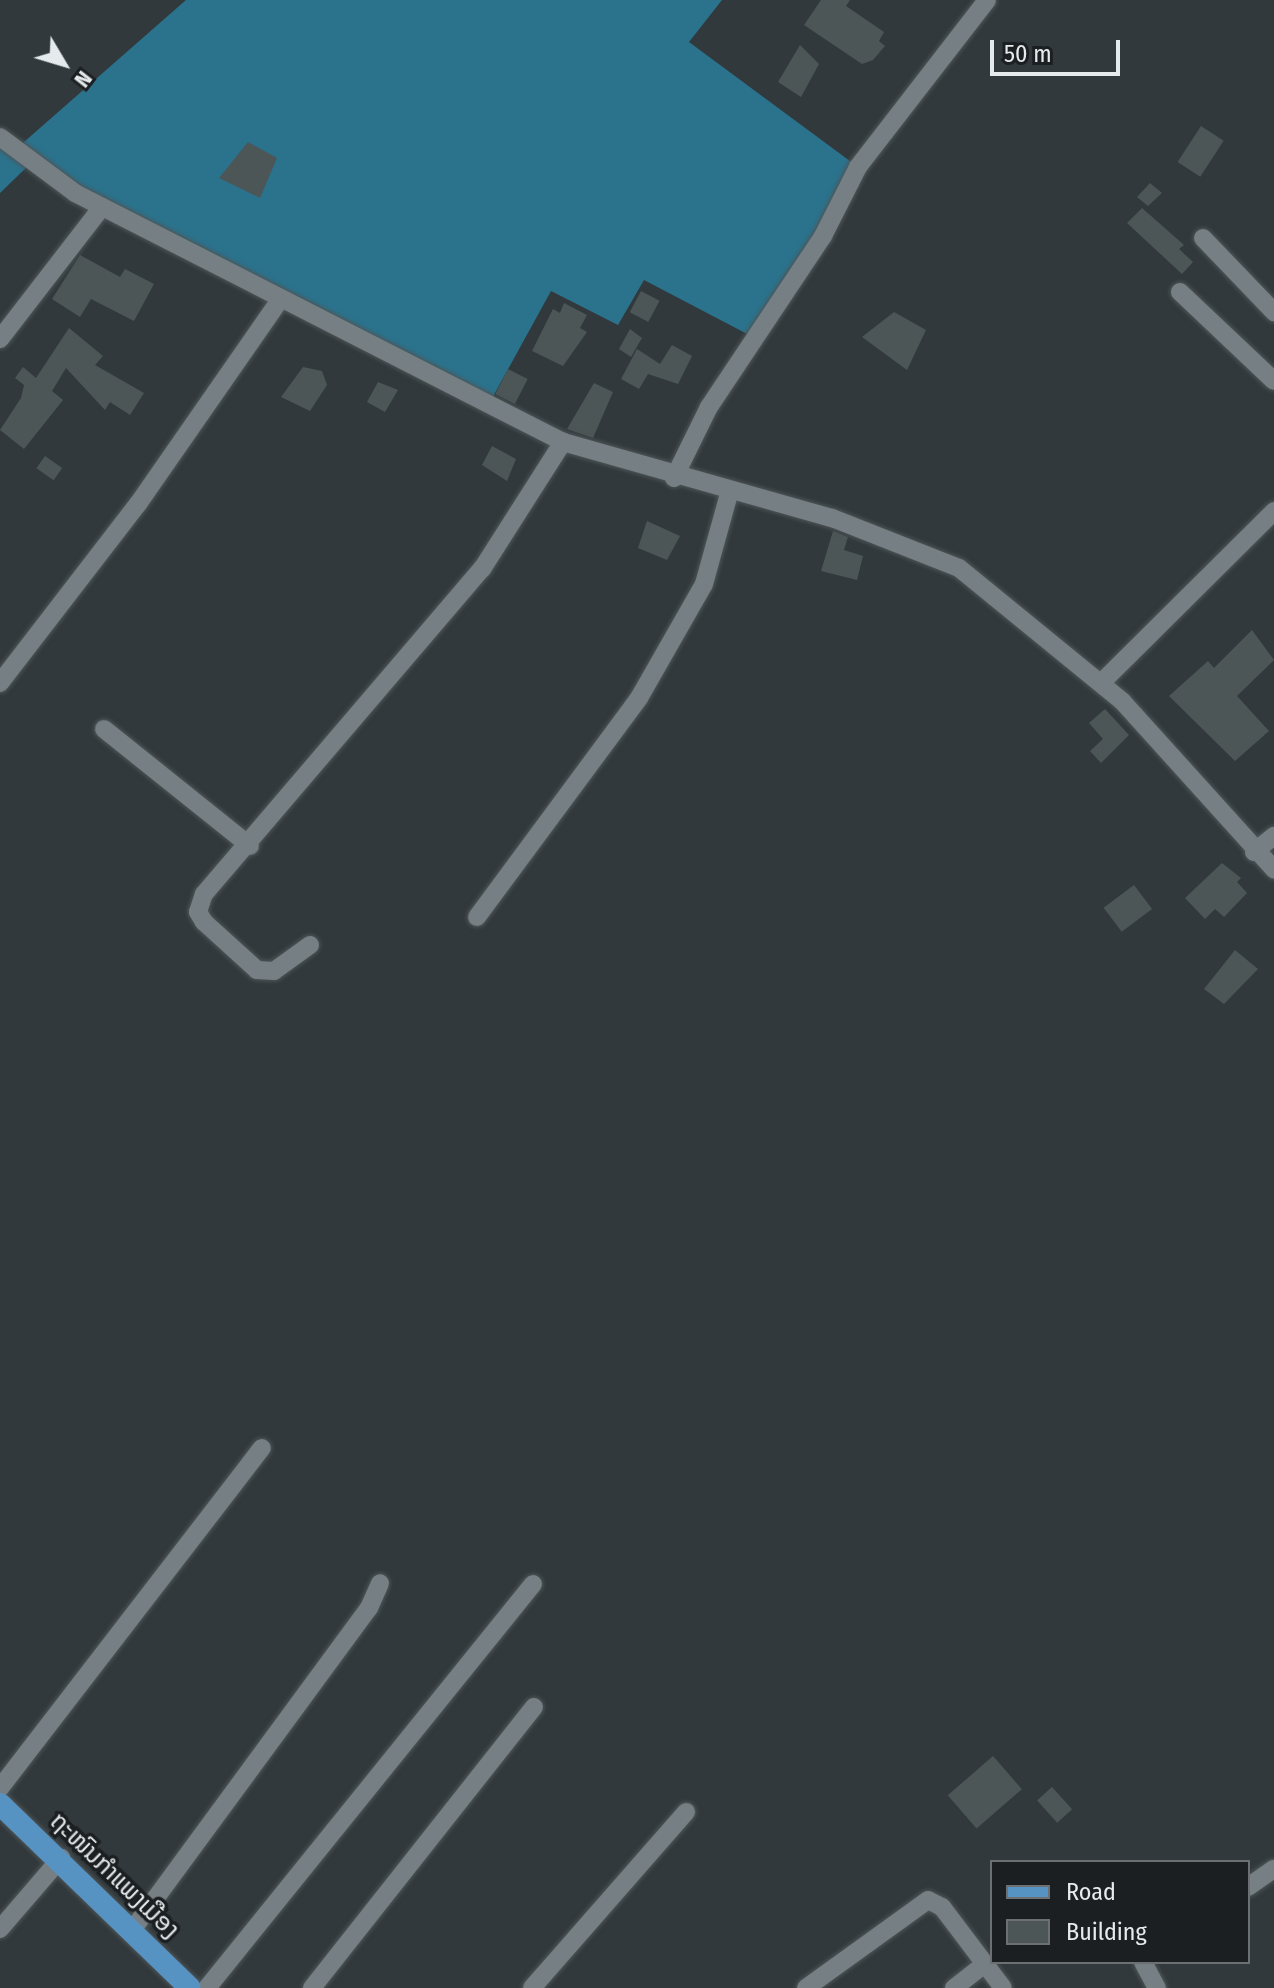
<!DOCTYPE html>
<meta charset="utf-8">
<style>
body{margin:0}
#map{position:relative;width:1274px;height:1988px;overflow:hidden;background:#31393c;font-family:"Fira Sans Condensed","Noto Sans Lao",sans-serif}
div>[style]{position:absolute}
.forest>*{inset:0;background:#2b738d}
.building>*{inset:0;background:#4c5657;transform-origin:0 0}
.roads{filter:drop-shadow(0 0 2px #4e5557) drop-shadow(0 0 2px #4e5557)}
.minor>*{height:18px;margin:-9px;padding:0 9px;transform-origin:9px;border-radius:9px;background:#767f83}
.major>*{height:22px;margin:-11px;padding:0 11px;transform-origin:11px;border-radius:11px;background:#5793c2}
span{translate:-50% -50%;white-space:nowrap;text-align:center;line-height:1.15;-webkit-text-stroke:7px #1c1f21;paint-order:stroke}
.street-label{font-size:24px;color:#e5eaec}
.legend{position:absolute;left:990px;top:1860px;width:260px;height:104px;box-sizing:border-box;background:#1c1f21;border:2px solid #6c7072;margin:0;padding:10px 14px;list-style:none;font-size:24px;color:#e5eaec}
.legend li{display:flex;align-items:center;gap:16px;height:40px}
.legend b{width:40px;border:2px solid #6c7072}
.north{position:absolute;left:24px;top:24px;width:80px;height:80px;-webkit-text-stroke:6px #1c1f21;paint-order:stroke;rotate:128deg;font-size:22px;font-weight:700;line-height:32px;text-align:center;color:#e5eaec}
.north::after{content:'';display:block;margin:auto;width:28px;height:36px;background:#e5eaec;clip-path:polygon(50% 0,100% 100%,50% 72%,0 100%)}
.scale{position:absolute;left:990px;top:40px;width:130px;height:36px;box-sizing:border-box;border:4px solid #e5eaec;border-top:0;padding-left:10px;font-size:24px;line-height:28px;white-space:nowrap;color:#e5eaec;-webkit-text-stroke:6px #1c1f21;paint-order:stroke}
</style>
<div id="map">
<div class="forest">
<i style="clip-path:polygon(186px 0,722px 0,689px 42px,858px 167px,751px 336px,644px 280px,618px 325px,551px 291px,490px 402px,30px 164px,0 193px,0 135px,16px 149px)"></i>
</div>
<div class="building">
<i style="clip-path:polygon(821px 0,850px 0,846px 6px,884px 32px,879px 41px,885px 46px,873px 60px,862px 64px,804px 25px)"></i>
<i style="clip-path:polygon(800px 45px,819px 64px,801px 97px,778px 82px)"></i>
<i style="left:1201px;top:126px;width:27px;height:43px;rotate:33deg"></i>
<i style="clip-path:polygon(248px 142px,277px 158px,260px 198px,219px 178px)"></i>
<i style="clip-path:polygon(1150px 183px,1162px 193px,1148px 206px,1137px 197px)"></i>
<i style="clip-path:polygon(1142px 208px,1184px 245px,1179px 249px,1193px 262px,1182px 274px,1127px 223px)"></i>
<i style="clip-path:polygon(80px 255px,120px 277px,125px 269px,154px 284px,134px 321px,91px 299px,80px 317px,52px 299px)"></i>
<i style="left:641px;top:291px;width:21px;height:24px;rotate:28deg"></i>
<i style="clip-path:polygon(564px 303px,587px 315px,580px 328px,587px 332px,563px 366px,532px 351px,553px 309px,560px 313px)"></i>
<i style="clip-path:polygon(894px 312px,926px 330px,907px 370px,862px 337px)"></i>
<i style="clip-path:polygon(69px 328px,103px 356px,95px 365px,144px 393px,130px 415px,110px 402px,105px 410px,66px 368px,52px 391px,63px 400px,24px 449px,0 430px,21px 398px,24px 385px,15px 378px,23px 367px,36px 378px)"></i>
<i style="clip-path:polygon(630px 329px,642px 338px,631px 357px,619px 349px)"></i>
<i style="clip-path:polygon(672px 345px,692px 356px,678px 384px,648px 374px,639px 389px,621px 379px,637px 349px,660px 364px)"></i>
<i style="clip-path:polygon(303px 367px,322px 371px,327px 385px,310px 411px,281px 397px)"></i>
<i style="left:508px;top:369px;width:22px;height:28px;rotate:27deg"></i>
<i style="clip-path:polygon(378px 382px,398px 390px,385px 412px,367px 402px)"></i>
<i style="clip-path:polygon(594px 383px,613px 392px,593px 438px,567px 429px)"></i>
<i style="clip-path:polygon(492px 446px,516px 459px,507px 481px,482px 465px)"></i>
<i style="left:45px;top:456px;width:21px;height:15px;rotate:35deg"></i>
<i style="clip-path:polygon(647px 521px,680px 536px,667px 560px,638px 548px)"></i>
<i style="clip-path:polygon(833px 531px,848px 537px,844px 550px,863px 556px,857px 580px,821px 571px)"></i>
<i style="clip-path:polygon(1252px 630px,1274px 660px,1237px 696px,1269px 731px,1235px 761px,1169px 696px,1208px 661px,1214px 668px)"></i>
<i style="clip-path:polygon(1105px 709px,1129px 735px,1101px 763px,1090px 751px,1103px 739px,1089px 723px)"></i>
<i style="clip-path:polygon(1222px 863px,1241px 878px,1237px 882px,1247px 893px,1224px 917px,1215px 909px,1205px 919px,1185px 898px)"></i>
<i style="left:1134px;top:885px;width:30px;height:38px;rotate:53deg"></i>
<i style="clip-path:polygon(1235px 950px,1258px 969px,1224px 1004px,1204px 989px)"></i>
<i style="left:993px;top:1756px;width:44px;height:60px;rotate:49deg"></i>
<i style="left:1052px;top:1787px;width:30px;height:20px;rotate:48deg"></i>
</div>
<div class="roads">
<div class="minor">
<i style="left:0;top:137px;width:94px;rotate:36.7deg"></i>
<i style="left:75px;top:193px;width:548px;rotate:27.03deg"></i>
<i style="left:563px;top:442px;width:280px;rotate:15.8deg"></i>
<i style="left:832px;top:518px;width:136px;rotate:21.5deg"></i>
<i style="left:959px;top:568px;width:210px;rotate:39.2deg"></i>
<i style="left:1122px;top:701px;width:227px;rotate:47.9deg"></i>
<i style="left:1203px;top:238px;width:103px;rotate:46.2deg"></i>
<i style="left:1180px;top:292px;width:129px;rotate:43.4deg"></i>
<i style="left:0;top:339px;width:167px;rotate:-52.3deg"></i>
<i style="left:674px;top:478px;width:79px;rotate:-63.8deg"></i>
<i style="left:709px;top:407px;width:206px;rotate:-56.3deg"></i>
<i style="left:823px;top:236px;width:77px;rotate:-63.1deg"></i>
<i style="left:858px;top:167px;width:211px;rotate:-52.3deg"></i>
<i style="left:0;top:683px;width:226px;rotate:-52.4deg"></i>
<i style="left:138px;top:504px;width:247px;rotate:-55.2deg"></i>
<i style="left:1101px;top:683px;width:244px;rotate:-44.8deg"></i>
<i style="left:104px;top:729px;width:187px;rotate:38.7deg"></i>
<i style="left:1254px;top:852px;width:26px;rotate:-39deg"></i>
<i style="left:477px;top:917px;width:272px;rotate:-53.5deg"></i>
<i style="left:639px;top:698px;width:131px;rotate:-60.3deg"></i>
<i style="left:704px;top:584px;width:93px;rotate:-74.5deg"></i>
<i style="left:310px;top:945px;width:44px;rotate:144.2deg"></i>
<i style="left:274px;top:971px;width:17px;rotate:-177deg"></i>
<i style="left:257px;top:970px;width:72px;rotate:-137.8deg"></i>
<i style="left:204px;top:922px;width:12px;rotate:-121deg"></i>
<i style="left:198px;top:912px;width:19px;rotate:-72deg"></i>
<i style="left:204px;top:894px;width:428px;rotate:-49.5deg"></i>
<i style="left:482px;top:569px;width:151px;rotate:-57.5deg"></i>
<i style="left:0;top:1788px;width:429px;rotate:-52.4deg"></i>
<i style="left:1248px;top:1887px;width:32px;rotate:-35deg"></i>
<i style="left:0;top:1929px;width:94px;rotate:-49.3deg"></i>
<i style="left:133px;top:1929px;width:398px;rotate:-53.7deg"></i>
<i style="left:369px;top:1608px;width:27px;rotate:-66deg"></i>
<i style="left:1143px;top:1962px;width:30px;rotate:62deg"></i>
<i style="left:207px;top:1988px;width:519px;rotate:-51.1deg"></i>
<i style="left:312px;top:1988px;width:358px;rotate:-51.7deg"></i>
<i style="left:532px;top:1988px;width:234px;rotate:-48.8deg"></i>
<i style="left:806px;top:1988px;width:150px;rotate:-35.8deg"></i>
<i style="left:928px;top:1900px;width:16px;rotate:27deg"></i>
<i style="left:942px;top:1907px;width:101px;rotate:53deg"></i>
<i style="left:954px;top:1988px;width:39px;rotate:-38deg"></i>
</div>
<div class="major">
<i style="left:0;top:1804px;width:264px;rotate:44.1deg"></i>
</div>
</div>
<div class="street-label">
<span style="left:114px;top:1876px;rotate:44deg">ຖະໜົນກຳແພງເມືອງ</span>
</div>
<ul class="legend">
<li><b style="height:10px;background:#5793c2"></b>Road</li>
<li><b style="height:22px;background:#4c5657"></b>Building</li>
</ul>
<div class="north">N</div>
<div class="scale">50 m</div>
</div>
